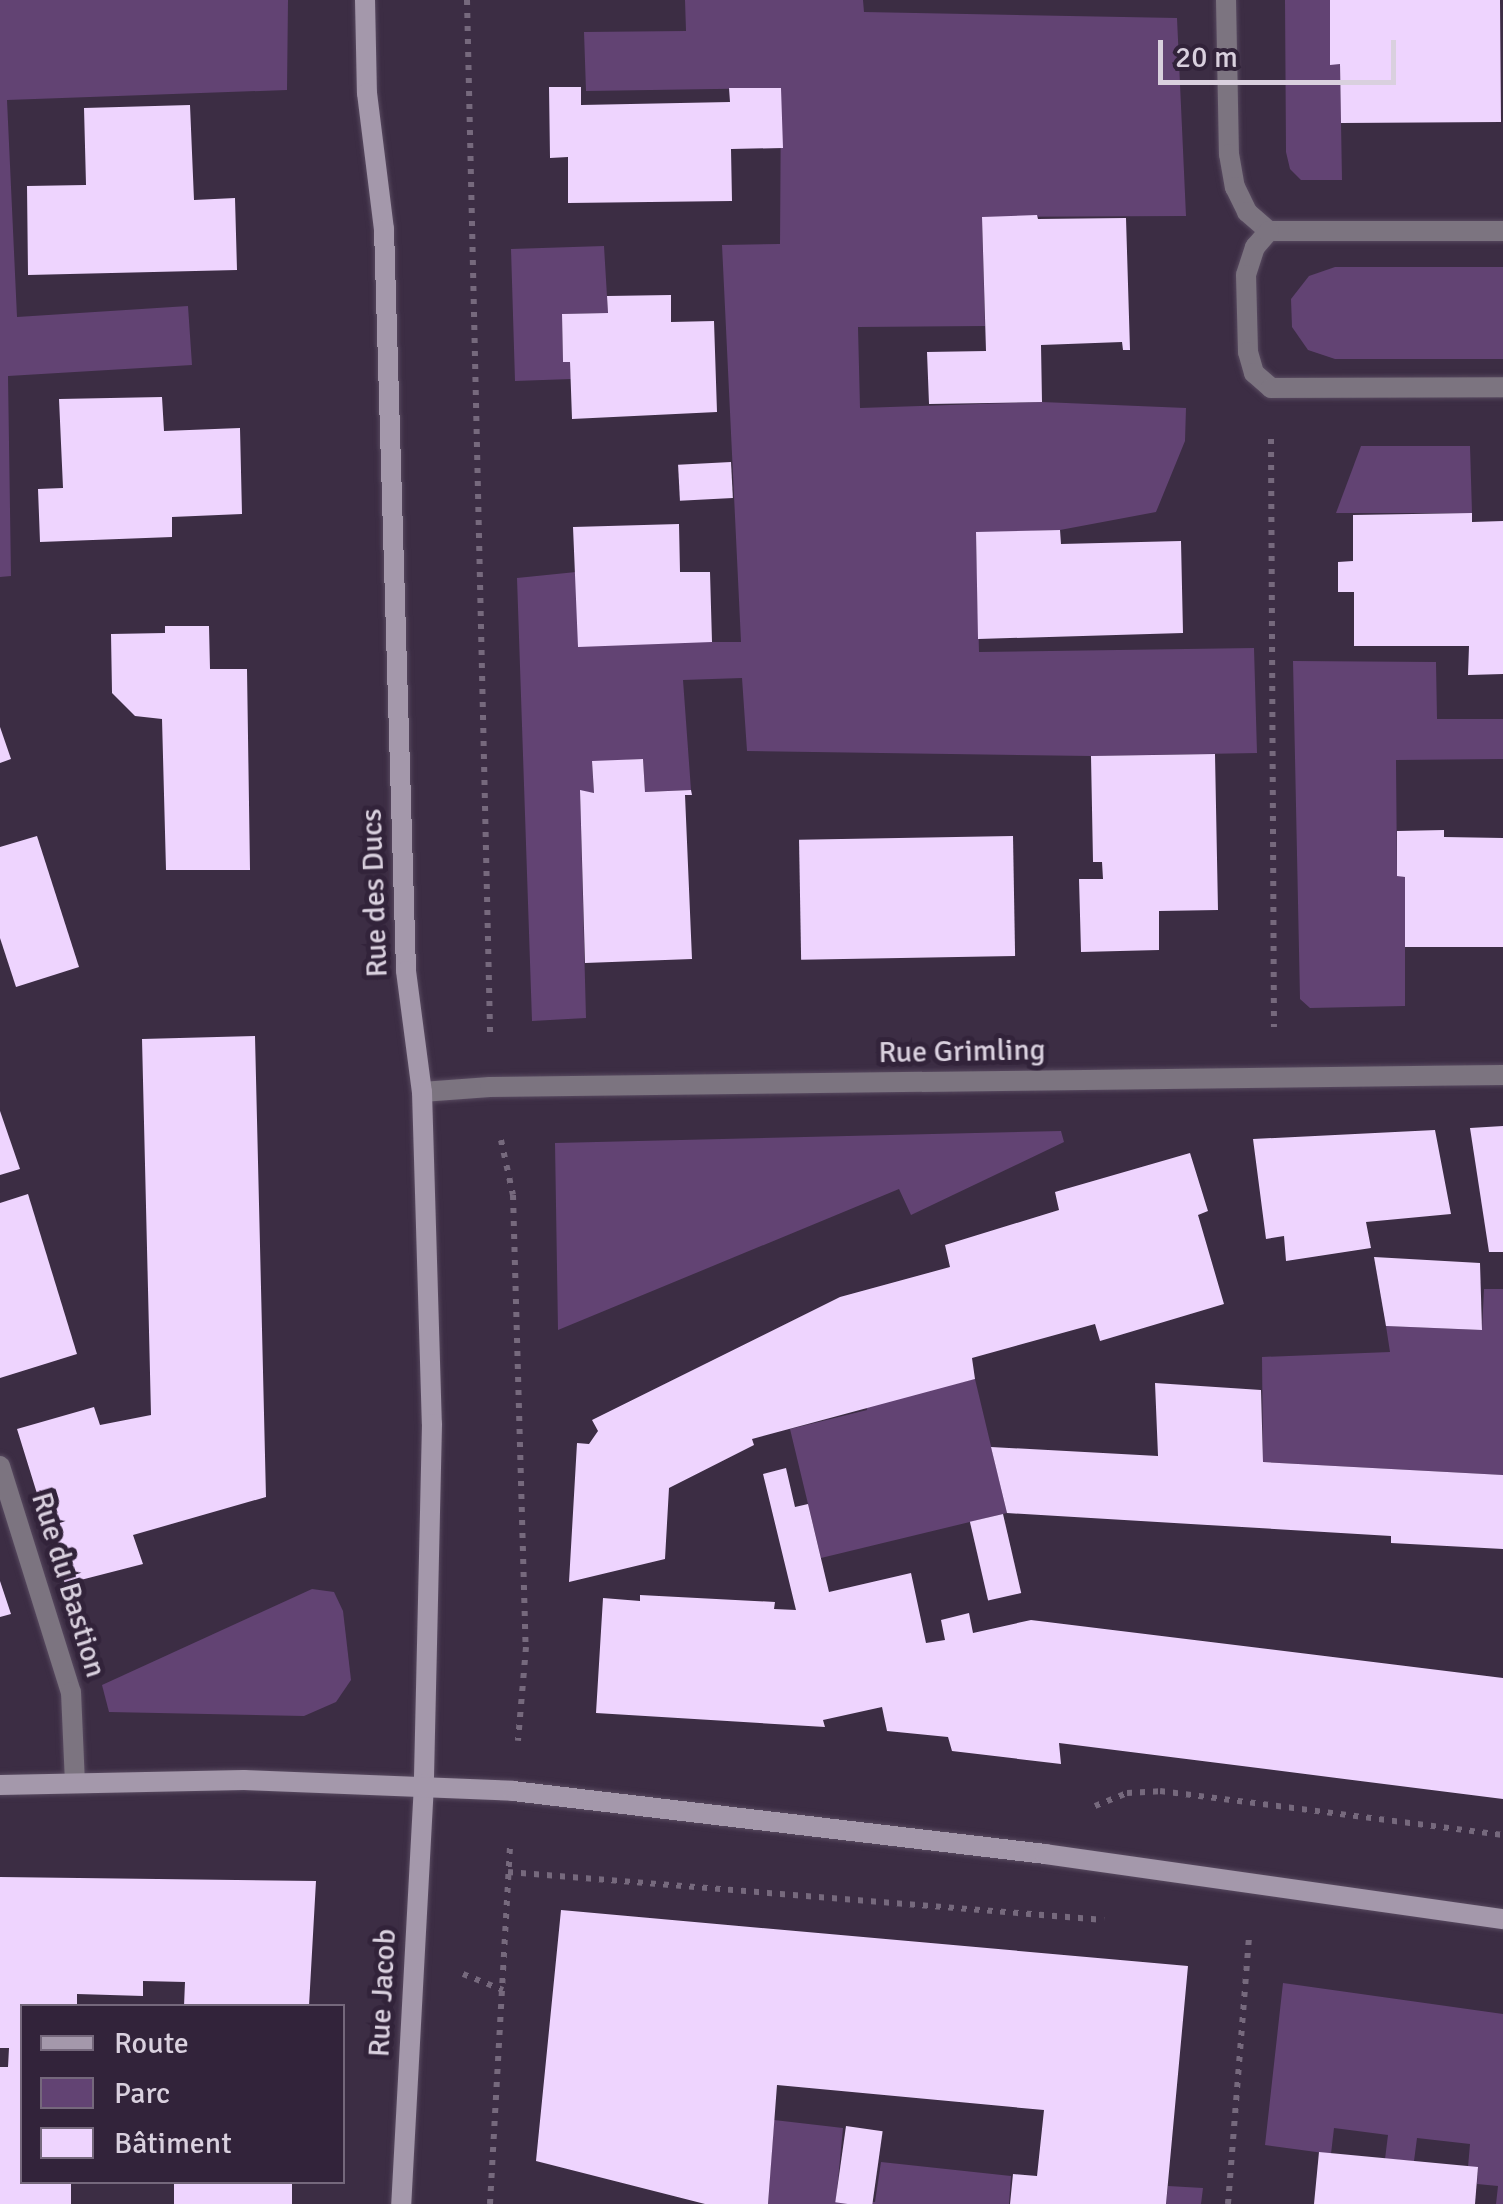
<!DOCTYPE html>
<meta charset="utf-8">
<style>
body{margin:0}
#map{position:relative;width:1503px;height:2204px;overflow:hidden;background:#3c2d44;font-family:Signika,sans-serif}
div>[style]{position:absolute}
.green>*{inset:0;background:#624373}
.building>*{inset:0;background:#eed4fe;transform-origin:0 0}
.path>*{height:6px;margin-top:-3px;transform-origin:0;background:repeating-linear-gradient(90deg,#76697d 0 5px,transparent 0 13px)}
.roads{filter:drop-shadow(0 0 2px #584a60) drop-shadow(0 0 2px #584a60)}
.street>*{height:20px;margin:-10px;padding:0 10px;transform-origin:10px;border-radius:10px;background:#7c7480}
.secondary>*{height:20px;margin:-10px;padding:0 10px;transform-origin:10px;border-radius:10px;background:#a498ab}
span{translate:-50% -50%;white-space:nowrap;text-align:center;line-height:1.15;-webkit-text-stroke:10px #32233a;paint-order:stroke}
.street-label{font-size:30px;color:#d9d0de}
.legend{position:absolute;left:20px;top:2004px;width:325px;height:180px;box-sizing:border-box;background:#32233a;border:2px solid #75687c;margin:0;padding:12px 18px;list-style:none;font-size:30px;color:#d9d0de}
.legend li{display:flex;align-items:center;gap:20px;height:50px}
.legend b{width:50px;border:2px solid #75687c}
.scale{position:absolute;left:1158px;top:40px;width:238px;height:45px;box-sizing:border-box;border:5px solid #d9d0de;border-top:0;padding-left:12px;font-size:30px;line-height:35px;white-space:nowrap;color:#d9d0de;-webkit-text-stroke:8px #32233a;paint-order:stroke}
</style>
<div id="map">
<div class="green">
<i style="clip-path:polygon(0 0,288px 0,287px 90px,7px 100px,17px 317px,188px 306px,192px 365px,8px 376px,11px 576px,0 577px)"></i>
<i style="clip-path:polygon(685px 0,863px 0,864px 12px,1177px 18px,1186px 216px,982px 217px,985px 326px,858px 327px,860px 408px,1042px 402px,1186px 408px,1185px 441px,1156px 512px,1060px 530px,976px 533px,979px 652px,1254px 648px,1257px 753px,1091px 756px,747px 751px,742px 678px,683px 680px,691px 790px,645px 792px,643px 759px,592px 762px,594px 793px,580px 791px,586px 1018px,532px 1021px,517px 578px,576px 572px,712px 642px,741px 642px,722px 245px,780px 244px,781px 88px,586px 91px,584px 32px,686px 31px)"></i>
<i style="clip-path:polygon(1285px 0,1330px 0,1330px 64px,1340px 64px,1342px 180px,1301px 180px,1290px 169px,1286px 152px)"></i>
<i style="clip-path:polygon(604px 246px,608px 313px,562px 314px,563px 362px,570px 362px,571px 379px,515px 381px,511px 249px)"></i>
<i style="clip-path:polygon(1335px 267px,1503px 267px,1503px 359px,1335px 359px,1308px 350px,1292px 327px,1291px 299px,1309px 276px)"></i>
<i style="clip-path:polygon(1361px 446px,1470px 446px,1472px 513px,1336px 513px)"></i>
<i style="clip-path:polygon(1293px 661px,1436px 662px,1437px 719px,1503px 719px,1503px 759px,1396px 760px,1397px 875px,1405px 877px,1405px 1006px,1310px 1008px,1300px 999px)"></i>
<i style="clip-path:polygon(1061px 1131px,1064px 1142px,911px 1215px,899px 1189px,558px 1330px,555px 1143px)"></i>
<i style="clip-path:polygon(1484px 1289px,1503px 1289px,1503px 1475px,1263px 1462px,1262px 1357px,1390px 1352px,1386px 1326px,1482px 1330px)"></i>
<i style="clip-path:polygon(975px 1379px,1007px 1513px,821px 1558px,790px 1429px,867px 1410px,866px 1405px)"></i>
<i style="clip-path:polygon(312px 1589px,334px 1592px,343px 1611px,351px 1680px,336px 1702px,304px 1716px,109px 1712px,102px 1685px)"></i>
<i style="clip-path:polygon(1283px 1983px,1503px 2014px,1503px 2204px,1496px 2204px,1498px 2186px,1477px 2184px,1478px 2167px,1468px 2167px,1470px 2144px,1417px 2138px,1414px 2161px,1385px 2159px,1388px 2135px,1334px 2128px,1331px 2154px,1265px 2145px)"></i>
<i style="clip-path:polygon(774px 2120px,843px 2128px,836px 2201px,875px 2202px,881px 2162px,1011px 2176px,1009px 2204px,768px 2204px)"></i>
<i style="clip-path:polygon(1168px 2186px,1203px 2188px,1201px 2204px,1166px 2204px)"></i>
</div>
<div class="building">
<i style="clip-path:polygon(1330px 0,1500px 0,1501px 122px,1341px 123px,1340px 64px,1330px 65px)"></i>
<i style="clip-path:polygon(549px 87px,581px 87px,581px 105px,730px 102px,729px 88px,781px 88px,783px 148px,731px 149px,732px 201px,568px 203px,568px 157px,550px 158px)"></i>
<i style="clip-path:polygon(190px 105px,194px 200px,235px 198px,237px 270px,28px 275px,27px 186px,86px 185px,84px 108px)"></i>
<i style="clip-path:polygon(1037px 215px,1038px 219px,1126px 218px,1130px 350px,1123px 350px,1122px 342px,1041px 345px,1042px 402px,929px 404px,927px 352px,986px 351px,982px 217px)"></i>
<i style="clip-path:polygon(671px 295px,671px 322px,714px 321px,717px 412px,572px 419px,570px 362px,563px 362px,562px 314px,608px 313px,607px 296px)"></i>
<i style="clip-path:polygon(162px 397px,164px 431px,240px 428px,242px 514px,172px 517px,172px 537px,40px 542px,38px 489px,63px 488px,59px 399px)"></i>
<i style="left:731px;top:462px;width:36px;height:53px;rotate:87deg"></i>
<i style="clip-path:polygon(1472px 513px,1472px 522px,1503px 521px,1503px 674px,1468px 675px,1469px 646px,1354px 646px,1354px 592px,1338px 592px,1338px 562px,1353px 561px,1353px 515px)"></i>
<i style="clip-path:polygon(679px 524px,680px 572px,710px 572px,712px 642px,578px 647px,573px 527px)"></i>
<i style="clip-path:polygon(1060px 530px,1061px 544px,1181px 541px,1183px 633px,978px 639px,976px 532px)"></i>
<i style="clip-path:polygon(165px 626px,209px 626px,210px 669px,247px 669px,250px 870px,166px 870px,162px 719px,135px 716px,112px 693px,111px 634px,165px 633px)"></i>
<i style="clip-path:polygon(0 727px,11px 759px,0 763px)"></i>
<i style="clip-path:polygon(1215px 754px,1218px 910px,1159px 911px,1159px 950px,1081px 952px,1079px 879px,1103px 879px,1102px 862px,1093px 862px,1091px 756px)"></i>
<i style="clip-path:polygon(643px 759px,645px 792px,691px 790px,692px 795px,685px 795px,692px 959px,585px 963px,580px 790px,594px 793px,592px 761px)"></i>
<i style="clip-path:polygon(1444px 830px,1444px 837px,1503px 838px,1503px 947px,1405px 947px,1405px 877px,1397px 876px,1397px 831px)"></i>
<i style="clip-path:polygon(37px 836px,79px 967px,16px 987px,0 938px,0 847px)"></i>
<i style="left:1013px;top:836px;width:120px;height:214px;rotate:89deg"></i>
<i style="clip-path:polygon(255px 1036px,266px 1497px,133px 1535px,143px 1564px,65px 1584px,17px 1429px,94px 1407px,100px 1425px,151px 1415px,142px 1039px)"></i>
<i style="clip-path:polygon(0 1111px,20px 1169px,0 1175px)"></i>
<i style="clip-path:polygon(1503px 1126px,1503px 1252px,1489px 1252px,1470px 1128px)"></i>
<i style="clip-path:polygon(1435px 1130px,1451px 1214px,1366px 1222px,1371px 1248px,1286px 1261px,1284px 1236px,1266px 1239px,1253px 1139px)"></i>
<i style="clip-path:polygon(1190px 1153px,1208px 1211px,1198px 1215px,1224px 1304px,1100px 1341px,1095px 1324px,972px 1358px,975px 1379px,752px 1439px,754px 1445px,669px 1488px,665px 1559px,569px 1582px,577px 1443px,589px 1444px,598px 1431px,592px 1420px,840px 1297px,950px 1267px,945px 1245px,1059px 1210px,1055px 1192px)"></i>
<i style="clip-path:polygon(28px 1194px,77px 1354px,0 1378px,0 1203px)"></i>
<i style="clip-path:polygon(1374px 1257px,1480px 1263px,1482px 1330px,1386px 1326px)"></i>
<i style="clip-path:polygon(1155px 1383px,1261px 1390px,1263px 1462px,1503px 1475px,1503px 1549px,1391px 1543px,1391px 1536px,1007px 1513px,991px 1447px,1158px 1456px)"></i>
<i style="clip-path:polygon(786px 1468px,795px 1507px,808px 1504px,829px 1592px,911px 1573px,926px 1643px,945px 1640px,941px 1620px,969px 1613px,973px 1633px,1031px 1620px,1503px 1678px,1503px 1799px,1059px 1743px,1061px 1764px,952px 1751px,948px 1737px,887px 1731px,882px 1707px,823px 1720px,825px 1727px,596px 1713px,603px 1598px,640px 1601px,640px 1595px,775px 1602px,774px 1609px,796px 1610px,763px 1474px)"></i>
<i style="left:1003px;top:1514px;width:81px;height:34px;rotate:77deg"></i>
<i style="clip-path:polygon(0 1581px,11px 1614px,0 1617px)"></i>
<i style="clip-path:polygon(0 1877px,316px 1881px,309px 2006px,184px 2006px,185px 1982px,143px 1981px,143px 1996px,77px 1994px,77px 2006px,22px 2006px,22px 2182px,71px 2182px,71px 2204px,0 2204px,0 2067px,8px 2067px,9px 2048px,0 2048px)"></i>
<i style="clip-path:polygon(561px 1910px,1188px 1966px,1166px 2204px,1010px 2204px,1013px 2174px,1037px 2176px,1044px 2110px,777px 2085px,768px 2204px,705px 2204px,536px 2161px)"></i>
<i style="left:846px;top:2126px;width:37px;height:77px;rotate:8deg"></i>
<i style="clip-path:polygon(1319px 2152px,1478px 2167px,1475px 2204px,1314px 2204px)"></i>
<i style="left:174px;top:2182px;width:118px;height:22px"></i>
</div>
<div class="path">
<i style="left:467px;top:0;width:1033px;rotate:88.72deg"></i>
<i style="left:1271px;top:439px;width:588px;rotate:89.71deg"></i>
<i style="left:501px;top:1140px;width:56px;rotate:77.7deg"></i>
<i style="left:513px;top:1195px;width:452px;rotate:88.4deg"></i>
<i style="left:526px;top:1647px;width:94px;rotate:94.9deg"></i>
<i style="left:1095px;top:1806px;width:35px;rotate:-22deg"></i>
<i style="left:1127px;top:1793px;width:33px;rotate:-3deg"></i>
<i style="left:1160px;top:1791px;width:346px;rotate:7.3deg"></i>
<i style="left:508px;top:1872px;width:598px;rotate:4.6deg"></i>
<i style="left:463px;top:1974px;width:43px;rotate:21.8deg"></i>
<i style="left:490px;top:2204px;width:362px;rotate:-86.8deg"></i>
<i style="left:1228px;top:2204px;width:265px;rotate:-85.5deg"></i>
</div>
<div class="roads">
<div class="street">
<i style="left:1226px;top:0;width:154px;rotate:88.9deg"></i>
<i style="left:1229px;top:154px;width:34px;rotate:80deg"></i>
<i style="left:1235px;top:187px;width:28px;rotate:64deg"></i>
<i style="left:1247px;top:212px;width:29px;rotate:41deg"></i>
<i style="left:1269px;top:231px;width:234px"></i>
<i style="left:1269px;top:231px;width:21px;rotate:131deg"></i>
<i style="left:1255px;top:247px;width:29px;rotate:108deg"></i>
<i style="left:1246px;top:275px;width:77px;rotate:88.5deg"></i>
<i style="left:1248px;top:352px;width:22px;rotate:74deg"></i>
<i style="left:1254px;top:373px;width:23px;rotate:41deg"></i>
<i style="left:1271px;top:388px;width:232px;rotate:-0.2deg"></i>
<i style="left:422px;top:1092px;width:68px;rotate:-4.2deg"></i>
<i style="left:490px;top:1087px;width:1013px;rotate:-0.68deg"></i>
<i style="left:0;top:1466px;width:237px;rotate:72.6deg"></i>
<i style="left:71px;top:1692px;width:91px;rotate:87.5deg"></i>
</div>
<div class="secondary">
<i style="left:365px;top:0;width:93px;rotate:88.8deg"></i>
<i style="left:367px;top:93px;width:137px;rotate:82.9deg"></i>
<i style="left:384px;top:229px;width:742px;rotate:88.3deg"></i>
<i style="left:406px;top:971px;width:122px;rotate:82.5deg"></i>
<i style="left:422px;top:1092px;width:332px;rotate:88.3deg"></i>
<i style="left:432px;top:1424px;width:360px;rotate:91.3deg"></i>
<i style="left:424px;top:1784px;width:421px;rotate:93.1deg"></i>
<i style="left:0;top:1785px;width:244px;rotate:-1.2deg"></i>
<i style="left:244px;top:1780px;width:269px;rotate:2.3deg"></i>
<i style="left:513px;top:1791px;width:536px;rotate:6.75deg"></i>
<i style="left:1045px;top:1854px;width:463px;rotate:8.1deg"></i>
</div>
</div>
<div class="street-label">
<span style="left:375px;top:893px;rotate:-92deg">Rue des Ducs</span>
<span style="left:962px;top:1052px;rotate:-1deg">Rue Grimling</span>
<span style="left:68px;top:1585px;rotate:73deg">Rue du Bastion</span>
<span style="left:383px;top:1993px;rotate:-87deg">Rue Jacob</span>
</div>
<ul class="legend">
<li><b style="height:12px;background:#a498ab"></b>Route</li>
<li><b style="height:28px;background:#624373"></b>Parc</li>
<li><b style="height:28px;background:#eed4fe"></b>Bâtiment</li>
</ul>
<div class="scale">20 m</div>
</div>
